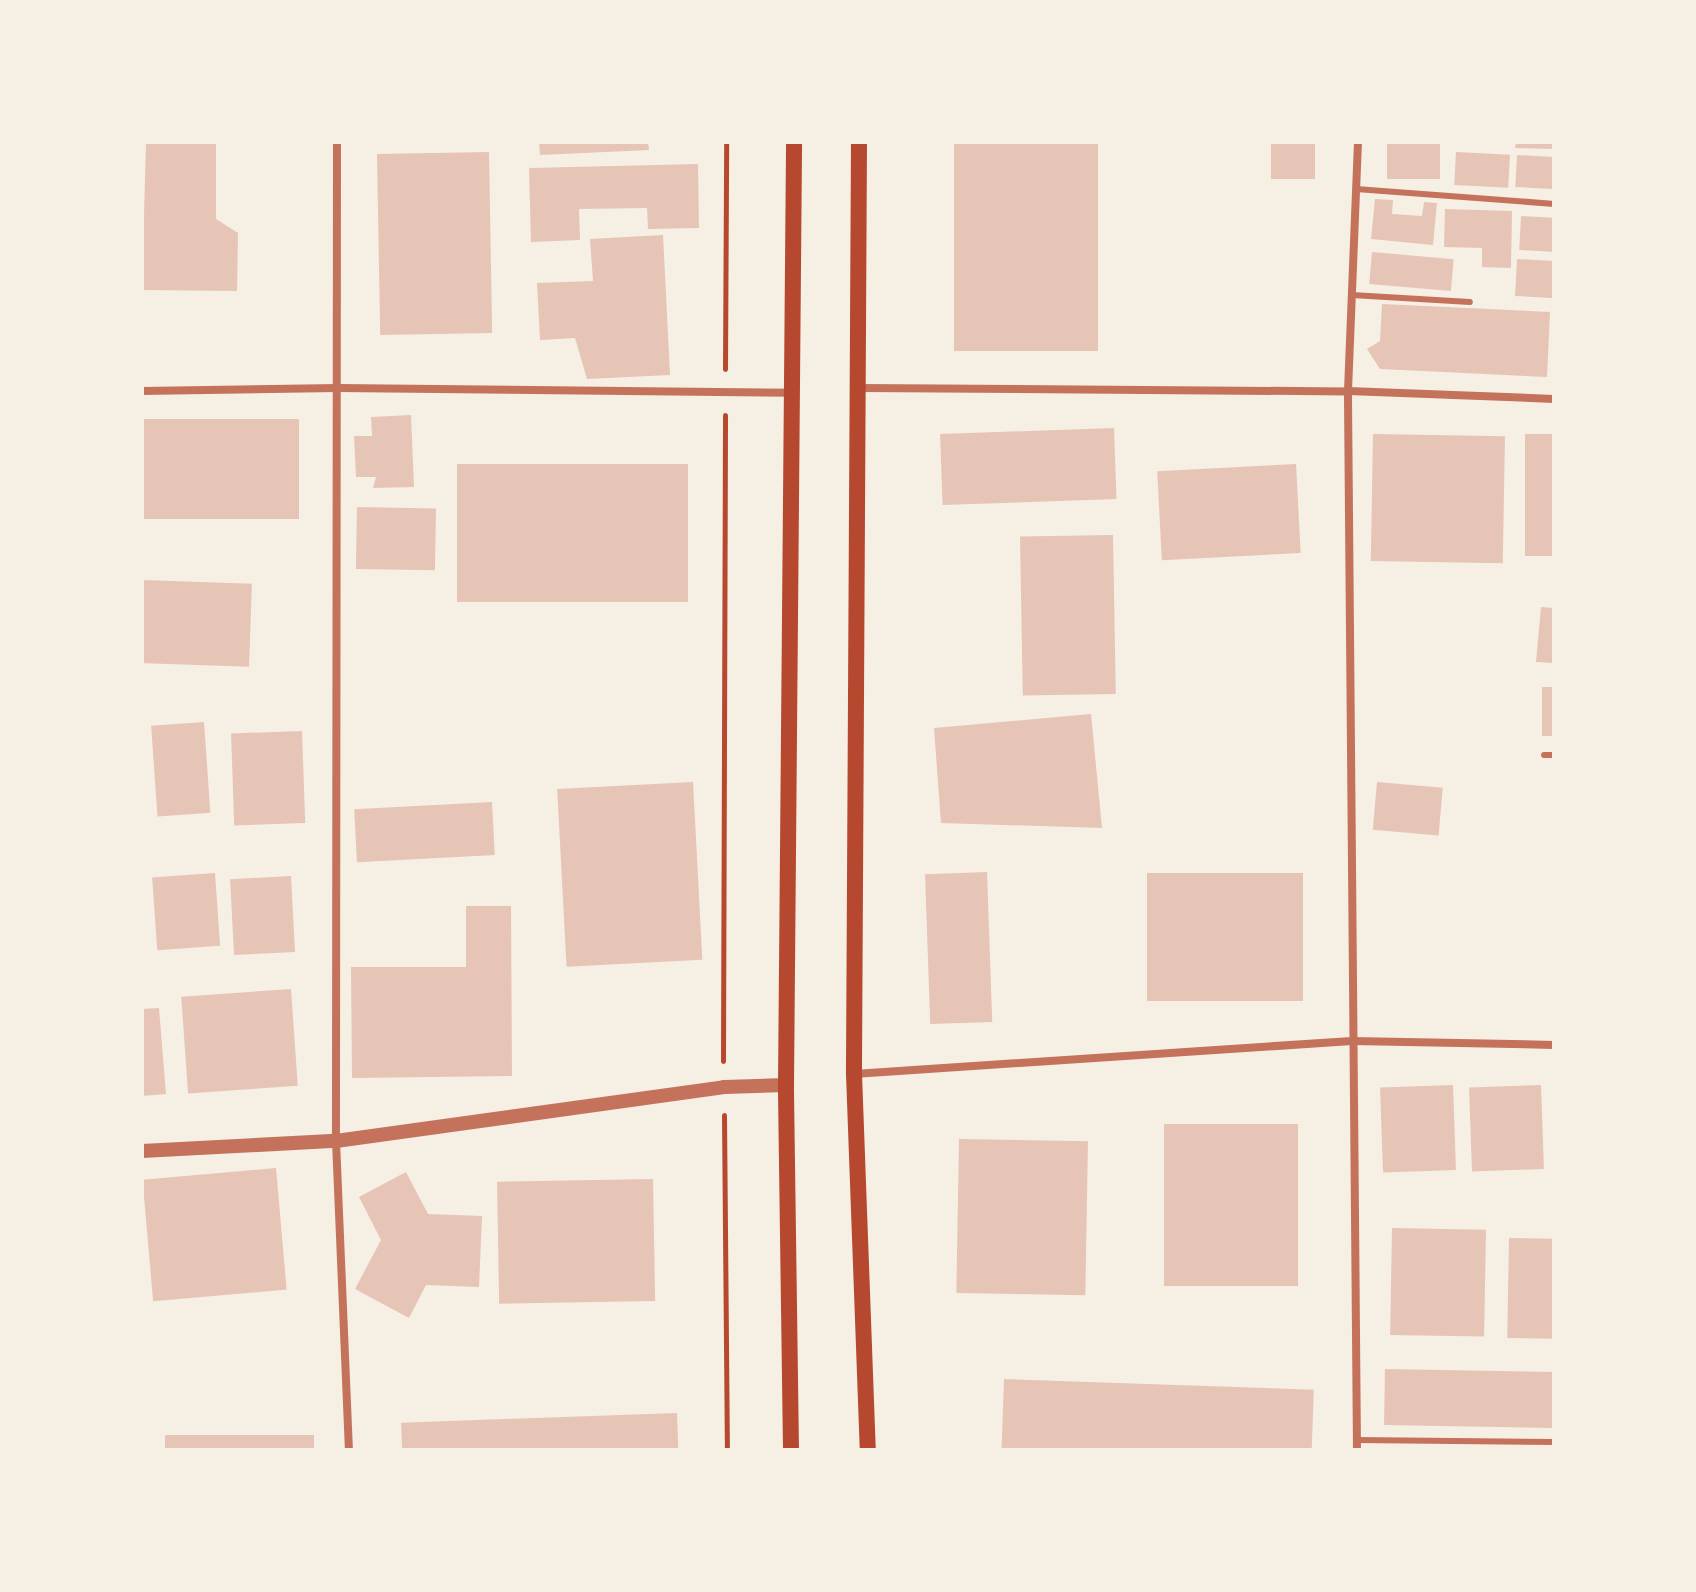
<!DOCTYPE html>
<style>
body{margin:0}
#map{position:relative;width:1696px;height:1592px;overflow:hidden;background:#f6efe4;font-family:"Fira Sans Condensed",sans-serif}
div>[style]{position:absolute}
.building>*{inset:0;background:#e6c5b7;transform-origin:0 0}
.path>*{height:5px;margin:-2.5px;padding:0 2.5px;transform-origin:2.5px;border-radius:2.5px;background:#b5482f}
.service>*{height:6px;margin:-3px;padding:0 3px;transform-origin:3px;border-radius:3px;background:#c5725c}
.minor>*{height:8px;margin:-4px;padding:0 4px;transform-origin:4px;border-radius:4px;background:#c5725c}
.tertiary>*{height:14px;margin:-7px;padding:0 7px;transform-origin:7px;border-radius:7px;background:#c5725c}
.secondary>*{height:16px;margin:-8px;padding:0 8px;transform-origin:8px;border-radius:8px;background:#b5482f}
span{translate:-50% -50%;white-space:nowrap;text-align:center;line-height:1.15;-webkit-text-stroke:8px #f6efe4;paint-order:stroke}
.frame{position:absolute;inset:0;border:144px solid #f6efe4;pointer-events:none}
</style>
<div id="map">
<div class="building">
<i style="clip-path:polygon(146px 142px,216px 142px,216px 219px,238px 233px,237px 291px,142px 290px)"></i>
<i style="clip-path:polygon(539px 142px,648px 142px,649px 150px,540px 155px)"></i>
<i style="left:954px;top:142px;width:144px;height:209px"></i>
<i style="left:1271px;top:142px;width:44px;height:37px"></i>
<i style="left:1387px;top:142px;width:53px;height:37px"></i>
<i style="clip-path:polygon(1516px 142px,1554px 142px,1554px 149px,1515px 148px)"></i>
<i style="left:489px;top:152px;width:181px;height:112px;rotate:89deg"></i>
<i style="left:1456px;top:152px;width:54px;height:33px;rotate:3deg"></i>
<i style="left:1517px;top:155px;width:37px;height:32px;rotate:3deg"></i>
<i style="clip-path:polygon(698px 164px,699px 228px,648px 229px,647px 208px,579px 209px,580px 240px,531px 242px,529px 168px)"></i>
<i style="clip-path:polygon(1375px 199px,1393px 200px,1392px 214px,1422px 216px,1424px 202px,1437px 203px,1433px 245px,1371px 239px)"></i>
<i style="clip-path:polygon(1445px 209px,1512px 211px,1511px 268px,1482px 267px,1482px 248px,1444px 247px)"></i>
<i style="left:1521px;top:216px;width:33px;height:34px;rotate:3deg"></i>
<i style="clip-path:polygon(663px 235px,670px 375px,587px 379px,575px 338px,540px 340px,537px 283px,593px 281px,590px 239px)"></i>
<i style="left:1372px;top:252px;width:82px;height:32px;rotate:5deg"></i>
<i style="left:1517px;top:259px;width:37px;height:37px;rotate:3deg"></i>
<i style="clip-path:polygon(1382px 304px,1550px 312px,1547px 377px,1380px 369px,1367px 349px,1380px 341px)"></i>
<i style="clip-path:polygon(411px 415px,414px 487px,373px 488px,376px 477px,356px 477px,354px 436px,372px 436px,371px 417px)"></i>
<i style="left:142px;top:419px;width:157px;height:100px"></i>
<i style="left:1114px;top:428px;width:71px;height:174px;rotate:88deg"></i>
<i style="left:1373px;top:434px;width:132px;height:127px;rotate:1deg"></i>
<i style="left:1525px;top:434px;width:29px;height:122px"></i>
<i style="left:457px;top:464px;width:231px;height:138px"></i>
<i style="left:1296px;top:464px;width:89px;height:139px;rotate:87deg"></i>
<i style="left:357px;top:507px;width:79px;height:62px;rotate:1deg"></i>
<i style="left:1113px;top:535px;width:159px;height:93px;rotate:89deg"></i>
<i style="left:142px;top:580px;width:110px;height:83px;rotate:2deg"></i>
<i style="clip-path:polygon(1541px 607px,1554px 608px,1554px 663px,1536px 662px)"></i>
<i style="left:1542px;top:687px;width:12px;height:49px"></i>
<i style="clip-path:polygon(1091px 714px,1102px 828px,941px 823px,934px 728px)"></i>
<i style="left:204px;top:722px;width:91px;height:53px;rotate:86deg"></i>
<i style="left:302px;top:731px;width:92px;height:71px;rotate:88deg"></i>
<i style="left:693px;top:782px;width:178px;height:136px;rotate:87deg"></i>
<i style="left:1377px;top:782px;width:66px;height:48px;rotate:5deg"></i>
<i style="left:492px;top:802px;width:53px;height:138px;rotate:87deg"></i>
<i style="left:987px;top:872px;width:150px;height:62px;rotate:88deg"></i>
<i style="left:215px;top:873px;width:73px;height:63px;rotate:86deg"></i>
<i style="left:1147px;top:873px;width:156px;height:128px"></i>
<i style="left:291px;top:876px;width:76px;height:61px;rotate:87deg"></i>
<i style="clip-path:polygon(466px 906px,511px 906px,512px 1076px,352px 1078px,351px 967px,466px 967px)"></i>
<i style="left:291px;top:989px;width:97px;height:110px;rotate:86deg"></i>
<i style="clip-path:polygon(159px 1008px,166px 1094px,142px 1096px,142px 1009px)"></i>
<i style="left:1453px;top:1085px;width:85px;height:73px;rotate:88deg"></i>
<i style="left:1541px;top:1085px;width:84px;height:72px;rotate:88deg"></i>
<i style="left:1164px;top:1124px;width:134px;height:162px"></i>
<i style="left:959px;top:1139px;width:129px;height:154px;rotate:1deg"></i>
<i style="left:276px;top:1168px;width:122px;height:134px;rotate:85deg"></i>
<i style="clip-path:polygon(406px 1172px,428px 1214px,482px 1216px,479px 1287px,426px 1285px,409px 1318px,355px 1289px,381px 1240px,359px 1197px)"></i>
<i style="left:653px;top:1179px;width:122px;height:156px;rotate:89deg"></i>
<i style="left:1392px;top:1228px;width:94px;height:107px;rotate:1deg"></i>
<i style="left:1509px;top:1238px;width:45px;height:100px;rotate:1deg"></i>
<i style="left:1385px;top:1369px;width:169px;height:56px;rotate:1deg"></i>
<i style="left:1004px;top:1379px;width:310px;height:71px;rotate:2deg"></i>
<i style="left:677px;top:1413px;width:37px;height:276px;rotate:88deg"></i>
<i style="left:314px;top:1435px;width:15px;height:149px;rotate:90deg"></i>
</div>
<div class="path">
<i style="left:725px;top:369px;width:227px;rotate:-89.7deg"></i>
<i style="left:723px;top:1061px;width:646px;rotate:-89.82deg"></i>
<i style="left:724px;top:1115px;width:335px;rotate:89.5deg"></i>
</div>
<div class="service">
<i style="left:1356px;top:189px;width:199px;rotate:4.3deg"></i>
<i style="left:1352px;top:295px;width:118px;rotate:3.4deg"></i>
<i style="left:1544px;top:755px;width:10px"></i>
<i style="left:1357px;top:1440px;width:197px;rotate:0.6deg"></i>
</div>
<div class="minor">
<i style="left:337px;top:142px;width:999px;rotate:90.06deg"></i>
<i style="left:336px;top:1141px;width:309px;rotate:87.6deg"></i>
<i style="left:859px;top:388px;width:489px;rotate:0.4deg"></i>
<i style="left:1348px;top:391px;width:206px;rotate:2.2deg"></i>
<i style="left:142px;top:391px;width:196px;rotate:-0.9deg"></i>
<i style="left:338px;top:388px;width:455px;rotate:0.6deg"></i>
<i style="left:854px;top:1074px;width:499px;rotate:-3.8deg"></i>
<i style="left:1352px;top:1041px;width:202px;rotate:1.1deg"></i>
<i style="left:1357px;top:1450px;width:1059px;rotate:-90.49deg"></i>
<i style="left:1348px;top:391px;width:249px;rotate:-87.7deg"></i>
</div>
<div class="tertiary">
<i style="left:142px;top:1151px;width:194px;rotate:-3deg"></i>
<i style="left:336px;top:1141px;width:392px;rotate:-7.9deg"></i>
<i style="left:724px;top:1087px;width:62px;rotate:-1.8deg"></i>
</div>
<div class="secondary">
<i style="left:859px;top:142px;width:932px;rotate:90.31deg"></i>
<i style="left:854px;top:1074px;width:376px;rotate:87.9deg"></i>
<i style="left:791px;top:1450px;width:365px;rotate:-90.8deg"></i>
<i style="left:786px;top:1085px;width:943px;rotate:-89.51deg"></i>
</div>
<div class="frame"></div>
</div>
